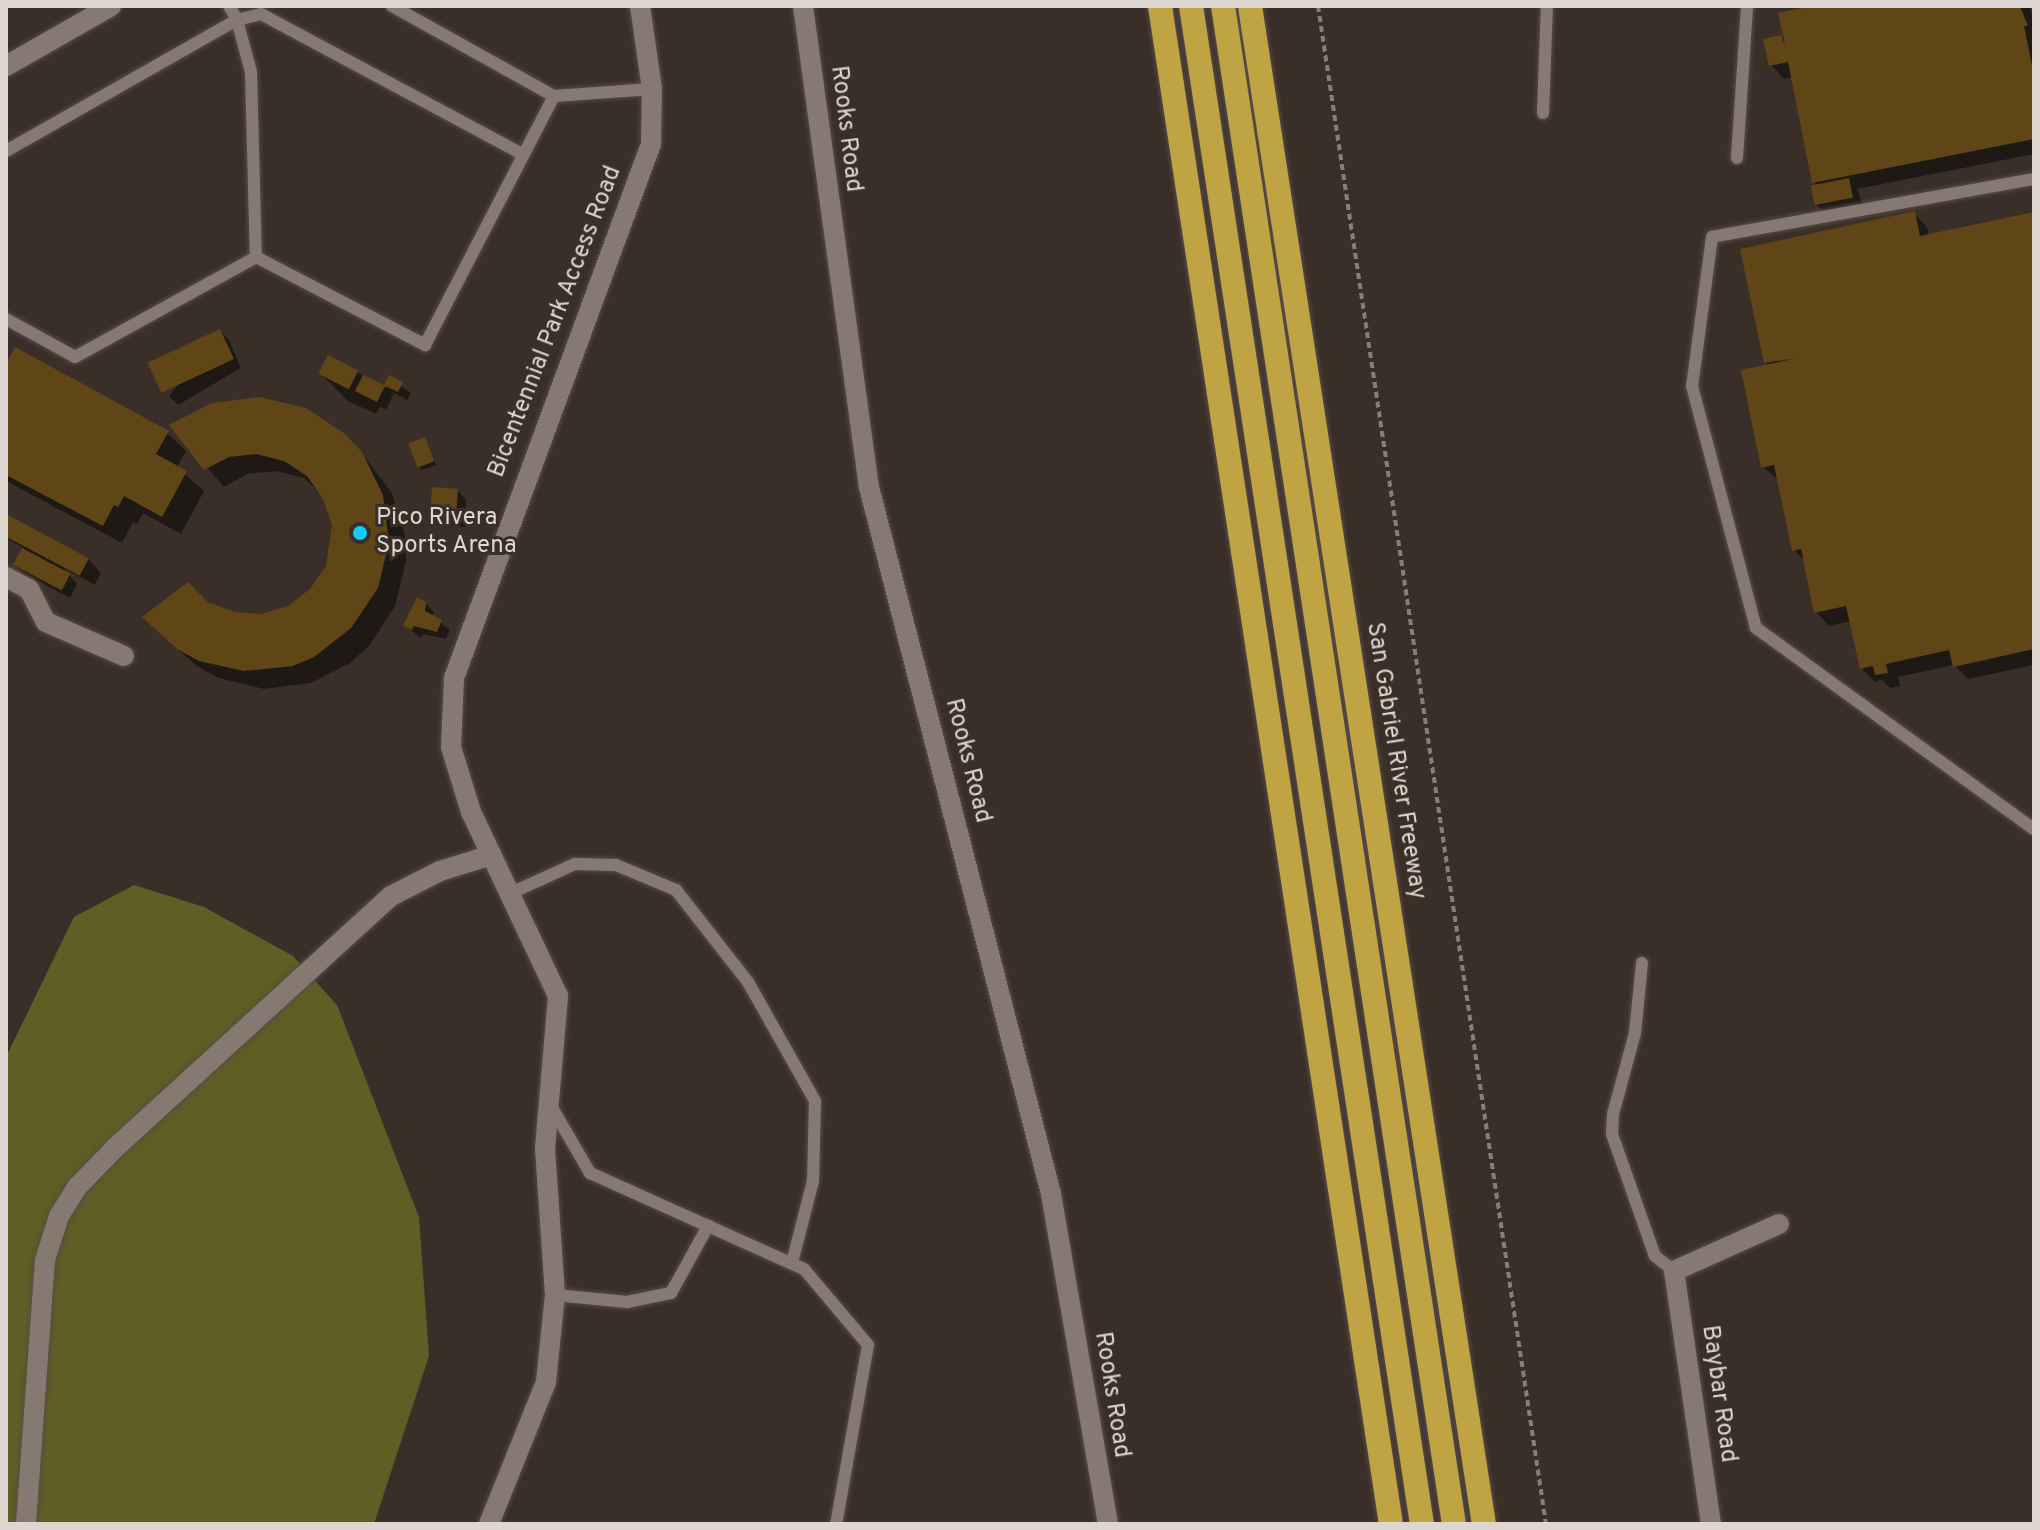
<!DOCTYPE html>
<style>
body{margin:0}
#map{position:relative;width:2040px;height:1530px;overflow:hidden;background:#3a2f28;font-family:Overpass,sans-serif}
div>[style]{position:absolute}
.green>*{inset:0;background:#5d5f25}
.shadow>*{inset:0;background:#0007}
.building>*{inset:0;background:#604517;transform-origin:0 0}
.path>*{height:4px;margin-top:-2px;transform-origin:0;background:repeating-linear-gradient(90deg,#877e78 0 6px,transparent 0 10px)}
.roads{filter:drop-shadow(0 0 2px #564c47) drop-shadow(0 0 2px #564c47)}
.service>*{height:12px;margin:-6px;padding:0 6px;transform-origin:6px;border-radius:6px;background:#867971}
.minor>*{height:20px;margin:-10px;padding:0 10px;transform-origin:10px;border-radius:10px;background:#867971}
.tertiary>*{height:20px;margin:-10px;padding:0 10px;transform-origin:10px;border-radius:10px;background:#867971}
.motorway>*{height:24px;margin:-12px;padding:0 12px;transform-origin:12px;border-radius:12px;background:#c0a342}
.dots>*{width:22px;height:22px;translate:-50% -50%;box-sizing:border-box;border:4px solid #3a2f28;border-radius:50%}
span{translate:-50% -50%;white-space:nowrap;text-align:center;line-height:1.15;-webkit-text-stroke:6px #3a2f28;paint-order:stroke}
.street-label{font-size:24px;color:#ddd6d1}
.poi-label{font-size:24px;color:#ddd6d1}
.left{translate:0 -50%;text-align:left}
.frame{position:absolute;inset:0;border:8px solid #ddd6d1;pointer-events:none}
</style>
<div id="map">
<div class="green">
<i style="clip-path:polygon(134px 885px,204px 907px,293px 956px,337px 1005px,419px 1217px,429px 1356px,374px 1524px,6px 1524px,6px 1057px,74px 917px)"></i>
</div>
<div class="shadow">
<i style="clip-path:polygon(1822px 6px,2030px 6px,2034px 27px,2034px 154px,1857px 189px,1865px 211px,1829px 218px,1816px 204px,1818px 186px,1814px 182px,1793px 77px,1784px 79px,1771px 65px,1766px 41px,1785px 36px)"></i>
<i style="clip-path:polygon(1914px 213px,1927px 227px,1929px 236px,2034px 214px,2034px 665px,1968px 679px,1954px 665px,1898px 677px,1900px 686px,1890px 688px,1882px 680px,1875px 682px,1861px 668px,1852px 621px,1829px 626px,1816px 612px,1805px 561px,1794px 550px,1779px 480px,1763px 467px,1770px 366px,1766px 362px)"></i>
<i style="clip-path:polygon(220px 331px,229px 340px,241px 368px,178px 405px,169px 396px)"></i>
<i style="clip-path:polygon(6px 367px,167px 433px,186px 451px,177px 467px,204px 491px,181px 534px,143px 513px,137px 524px,133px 522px,122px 543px,6px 481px)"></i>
<i style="clip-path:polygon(357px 372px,385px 388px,390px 378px,411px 393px,407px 400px,394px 393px,386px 410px,380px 407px,376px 414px,348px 401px,321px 374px)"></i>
<i style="clip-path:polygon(172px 426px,363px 455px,392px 493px,405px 536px,406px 561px,395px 606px,369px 646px,350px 663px,311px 683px,264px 689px,219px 678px,198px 667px,162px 635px,207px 603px,233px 614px,262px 616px,289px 608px,312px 591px,328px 567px,334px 524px,325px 498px,304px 478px,276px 471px,247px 474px,224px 487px)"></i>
<i style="clip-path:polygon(424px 439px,436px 465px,422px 470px,418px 466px)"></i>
<i style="clip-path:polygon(458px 491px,466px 500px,465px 527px,441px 526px,432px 517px)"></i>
<i style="clip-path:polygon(6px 516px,88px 559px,101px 573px,95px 585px,63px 568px,77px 584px,70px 598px,24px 573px,15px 565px,24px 548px,6px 538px)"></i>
<i style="clip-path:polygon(425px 603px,434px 612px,433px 617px,450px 630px,446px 639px,423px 634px,421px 638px,406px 626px)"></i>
</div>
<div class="building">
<i style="clip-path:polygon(1812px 6px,2020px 6px,2028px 26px,2024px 26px,2034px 75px,2034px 139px,1812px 183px,1788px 62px,1769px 66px,1763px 39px,1781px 35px,1785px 45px,1778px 13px)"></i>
<i style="left:1849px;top:178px;width:20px;height:39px;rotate:79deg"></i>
<i style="clip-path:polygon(1915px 211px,1920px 236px,2034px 212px,2034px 649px,1953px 667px,1949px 650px,1886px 664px,1888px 673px,1875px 675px,1873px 666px,1860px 669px,1846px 606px,1814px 613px,1801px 549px,1792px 551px,1774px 465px,1761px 468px,1741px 370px,1797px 358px,1764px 363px,1740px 249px)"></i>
<i style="left:220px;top:329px;width:33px;height:80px;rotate:65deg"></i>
<i style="clip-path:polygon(15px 347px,169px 431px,156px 454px,187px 471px,162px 517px,124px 496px,118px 507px,114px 505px,103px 526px,6px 475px,6px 363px)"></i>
<i style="left:328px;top:355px;width:34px;height:21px;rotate:27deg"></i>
<i style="clip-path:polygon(363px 375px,384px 385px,389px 375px,403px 382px,398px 392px,385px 386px,377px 402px,355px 391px)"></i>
<i style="clip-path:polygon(259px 397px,306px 408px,345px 434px,362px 452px,383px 495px,389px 542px,378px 588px,351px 628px,314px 657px,293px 666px,244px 671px,199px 661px,177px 649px,142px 617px,188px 582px,208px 602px,234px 612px,261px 614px,288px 606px,310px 589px,326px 566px,332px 525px,323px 499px,307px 476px,284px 461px,256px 454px,229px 457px,204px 470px,169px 425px,212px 403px)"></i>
<i style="left:425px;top:437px;width:26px;height:18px;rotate:69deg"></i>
<i style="left:432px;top:487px;width:26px;height:31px;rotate:4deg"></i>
<i style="left:6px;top:514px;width:94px;height:20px;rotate:28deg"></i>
<i style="left:22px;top:548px;width:55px;height:19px;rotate:28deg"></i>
<i style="clip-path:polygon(417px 597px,426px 602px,425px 611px,442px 620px,437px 632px,414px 626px,412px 630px,403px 626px)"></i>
</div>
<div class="path">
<i style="left:1318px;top:6px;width:1535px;rotate:81.46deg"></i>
</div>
<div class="roads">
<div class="service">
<i style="left:229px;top:6px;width:16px;rotate:60deg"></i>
<i style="left:237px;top:20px;width:54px;rotate:74.9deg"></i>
<i style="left:251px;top:72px;width:185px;rotate:88.5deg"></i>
<i style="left:392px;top:6px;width:185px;rotate:29.1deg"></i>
<i style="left:554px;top:96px;width:98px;rotate:-4.1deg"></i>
<i style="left:1543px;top:113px;width:107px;rotate:-87.9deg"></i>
<i style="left:6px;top:151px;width:266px;rotate:-29.6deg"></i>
<i style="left:237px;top:20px;width:25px;rotate:-14deg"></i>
<i style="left:261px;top:14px;width:298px;rotate:28.2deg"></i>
<i style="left:1737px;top:158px;width:152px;rotate:-86.2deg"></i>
<i style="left:2034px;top:179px;width:327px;rotate:169.8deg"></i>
<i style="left:1712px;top:237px;width:150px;rotate:97.6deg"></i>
<i style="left:1692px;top:386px;width:250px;rotate:75.2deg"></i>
<i style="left:1756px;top:628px;width:343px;rotate:35.9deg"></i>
<i style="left:6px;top:319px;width:79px;rotate:28.8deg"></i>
<i style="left:75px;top:357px;width:207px;rotate:-28.9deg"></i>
<i style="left:256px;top:257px;width:191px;rotate:27.5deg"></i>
<i style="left:425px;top:345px;width:280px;rotate:-62.6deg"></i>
<i style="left:511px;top:893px;width:70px;rotate:-24.4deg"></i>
<i style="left:575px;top:864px;width:41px;rotate:1.4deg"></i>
<i style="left:616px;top:865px;width:65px;rotate:22.6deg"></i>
<i style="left:676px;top:890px;width:117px;rotate:52deg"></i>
<i style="left:748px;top:982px;width:137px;rotate:60.6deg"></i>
<i style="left:815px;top:1101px;width:80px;rotate:91.4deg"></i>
<i style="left:813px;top:1181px;width:85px;rotate:104.4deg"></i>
<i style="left:1642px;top:963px;width:70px;rotate:95.7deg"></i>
<i style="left:1635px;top:1033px;width:84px;rotate:105.2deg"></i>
<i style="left:1613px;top:1114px;width:20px;rotate:93deg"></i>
<i style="left:1612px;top:1134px;width:129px;rotate:70.6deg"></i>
<i style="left:1655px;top:1256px;width:24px;rotate:38deg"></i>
<i style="left:551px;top:1106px;width:78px;rotate:59.8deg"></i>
<i style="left:590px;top:1173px;width:235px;rotate:24.2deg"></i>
<i style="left:804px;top:1269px;width:99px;rotate:49.9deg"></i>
<i style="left:868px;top:1345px;width:182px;rotate:100.1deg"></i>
<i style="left:555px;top:1295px;width:72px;rotate:5.6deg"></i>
<i style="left:627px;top:1302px;width:45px;rotate:-11.6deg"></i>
<i style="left:671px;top:1293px;width:77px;rotate:-61.1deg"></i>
</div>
<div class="minor">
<i style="left:6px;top:66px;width:121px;rotate:-29.7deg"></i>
<i style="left:6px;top:577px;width:26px;rotate:28deg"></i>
<i style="left:29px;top:589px;width:37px;rotate:63deg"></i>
<i style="left:46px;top:622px;width:85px;rotate:23.6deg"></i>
<i style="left:26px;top:1524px;width:265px;rotate:-85.9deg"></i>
<i style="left:45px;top:1260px;width:46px;rotate:-72.3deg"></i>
<i style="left:59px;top:1216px;width:34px;rotate:-58deg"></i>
<i style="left:77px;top:1187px;width:56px;rotate:-45.7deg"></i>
<i style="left:116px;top:1147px;width:372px;rotate:-42.4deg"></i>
<i style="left:391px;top:896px;width:55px;rotate:-27deg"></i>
<i style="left:440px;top:871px;width:54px;rotate:-17.1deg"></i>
<i style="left:489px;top:1524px;width:153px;rotate:-68.1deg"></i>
<i style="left:546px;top:1382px;width:87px;rotate:-84.1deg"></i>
<i style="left:555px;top:1295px;width:147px;rotate:-93.9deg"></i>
<i style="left:545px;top:1148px;width:153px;rotate:-85.1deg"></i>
<i style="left:558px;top:996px;width:204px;rotate:-115.3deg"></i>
<i style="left:471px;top:812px;width:68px;rotate:-107.1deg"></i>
<i style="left:451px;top:747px;width:69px;rotate:-87.5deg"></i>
<i style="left:454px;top:678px;width:569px;rotate:-69.75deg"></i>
<i style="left:651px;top:144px;width:55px;rotate:-89deg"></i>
<i style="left:652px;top:89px;width:84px;rotate:-98.2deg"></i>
<i style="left:1711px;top:1524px;width:256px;rotate:-98.3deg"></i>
<i style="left:1674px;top:1271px;width:115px;rotate:-24.1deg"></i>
</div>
<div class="tertiary">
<i style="left:803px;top:6px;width:486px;rotate:82.2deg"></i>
<i style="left:869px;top:487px;width:730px;rotate:75.56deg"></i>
<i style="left:1051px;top:1194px;width:335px;rotate:80.2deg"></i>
</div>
<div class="motorway">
<i style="left:1160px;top:6px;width:1535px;rotate:81.35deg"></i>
<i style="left:1191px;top:6px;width:1535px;rotate:81.35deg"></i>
<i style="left:1223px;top:6px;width:1535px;rotate:81.35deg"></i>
<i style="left:1250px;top:6px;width:1536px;rotate:81.24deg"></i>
</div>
</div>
<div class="dots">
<i style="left:360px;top:533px;background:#14cafb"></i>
</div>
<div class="street-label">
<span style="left:845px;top:129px;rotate:83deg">Rooks Road</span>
<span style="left:556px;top:322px;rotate:-69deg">Bicentennial Park Access Road</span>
<span style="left:967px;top:761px;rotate:76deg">Rooks Road</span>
<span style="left:1395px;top:761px;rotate:81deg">San Gabriel River Freeway</span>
<span style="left:1718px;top:1394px;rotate:82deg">Baybar Road</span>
<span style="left:1111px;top:1395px;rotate:81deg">Rooks Road</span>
</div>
<div class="poi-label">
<span class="left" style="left:376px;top:533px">Pico Rivera<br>Sports Arena</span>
</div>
<div class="frame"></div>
</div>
